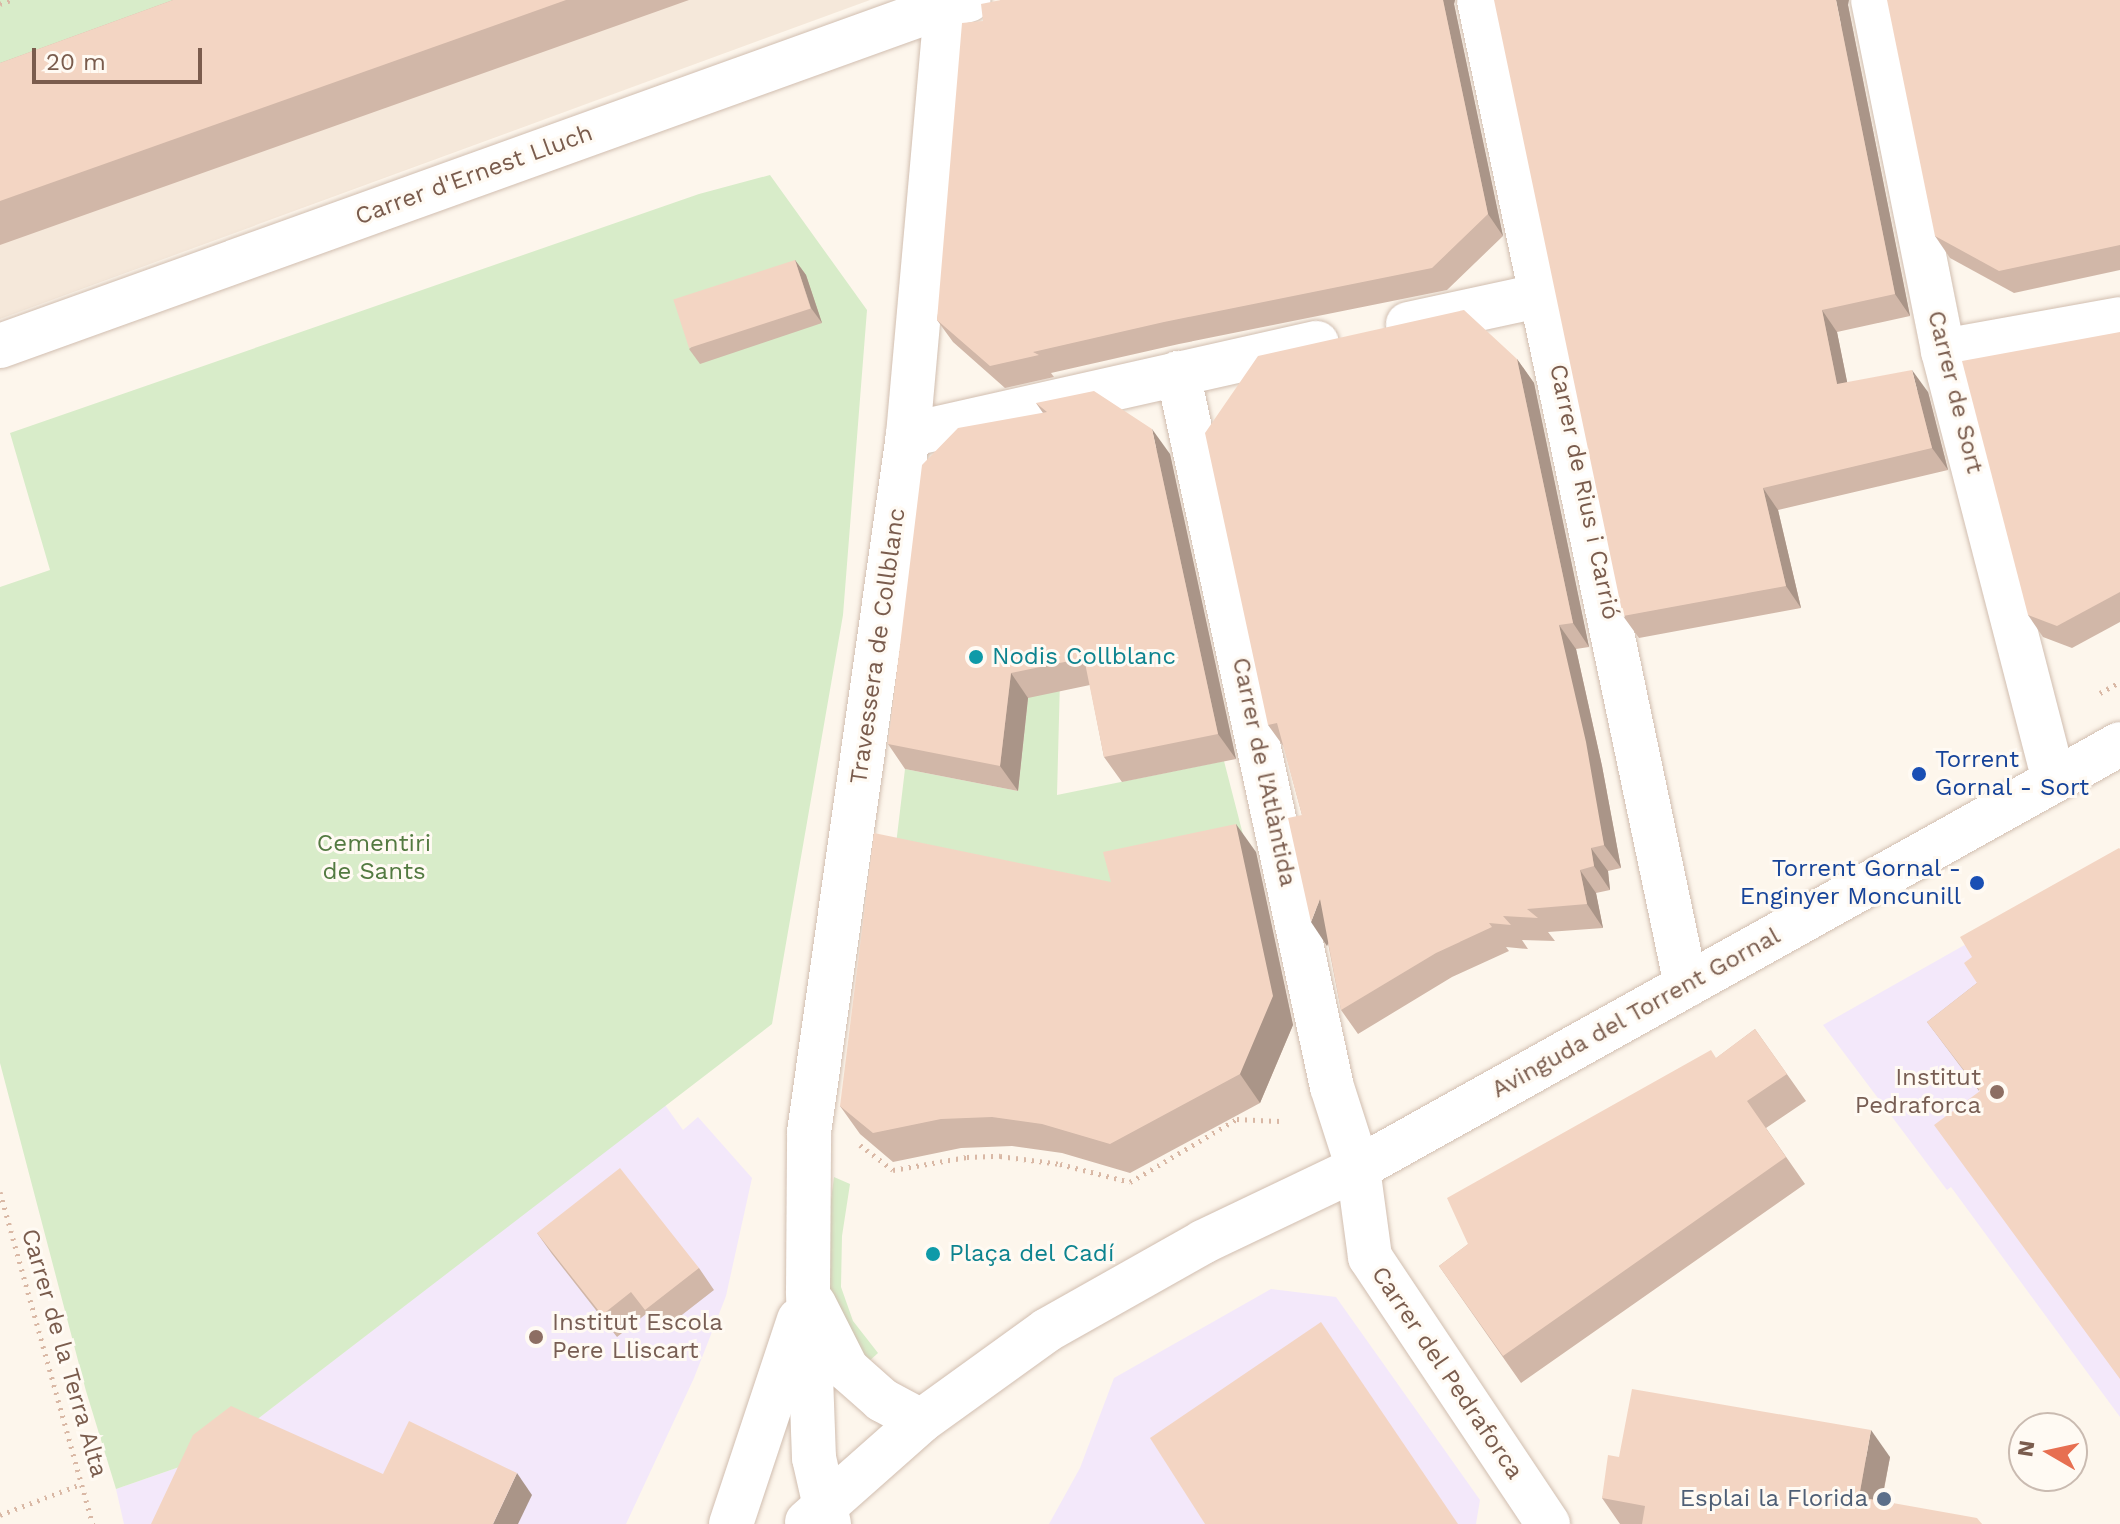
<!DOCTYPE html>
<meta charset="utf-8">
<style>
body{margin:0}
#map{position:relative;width:2120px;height:1524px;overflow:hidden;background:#fdf6ec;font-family:"Work Sans",sans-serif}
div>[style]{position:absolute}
.residential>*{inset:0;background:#f5e8da}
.education>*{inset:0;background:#f3e8fa}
.green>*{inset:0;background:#d8ecc9}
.path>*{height:5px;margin-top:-2.5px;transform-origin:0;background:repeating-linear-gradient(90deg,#d9b8a5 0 2px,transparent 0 8px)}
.roads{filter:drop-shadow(0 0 2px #d1beb0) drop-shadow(0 0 2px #d1beb0)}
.minor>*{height:44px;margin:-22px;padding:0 22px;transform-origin:22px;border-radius:22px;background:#fff}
.wall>*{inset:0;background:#d1b7a8}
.shaded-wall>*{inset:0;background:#aa9588}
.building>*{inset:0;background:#f3d5c3;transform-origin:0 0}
.dots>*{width:22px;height:22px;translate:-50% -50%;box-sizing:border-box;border:4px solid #fffaf3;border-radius:50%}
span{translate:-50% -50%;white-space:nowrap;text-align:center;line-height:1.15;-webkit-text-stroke:6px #fffaf3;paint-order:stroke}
.street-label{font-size:24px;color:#7a5c4d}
.culture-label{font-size:24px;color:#0d838f}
.left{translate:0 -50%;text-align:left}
.transit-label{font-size:24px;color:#164399}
.right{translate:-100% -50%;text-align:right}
.park-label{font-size:24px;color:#537a41}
.education-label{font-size:24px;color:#785e54}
.service-label{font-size:24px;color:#4e5e75}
.north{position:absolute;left:2008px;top:1412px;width:80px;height:80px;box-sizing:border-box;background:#fffaf3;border:2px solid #cabbb1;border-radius:50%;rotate:279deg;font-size:22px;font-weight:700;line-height:32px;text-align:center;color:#7a5c4d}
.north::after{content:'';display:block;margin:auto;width:28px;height:36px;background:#e76f51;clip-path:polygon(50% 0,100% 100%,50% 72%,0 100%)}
.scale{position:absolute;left:32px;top:48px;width:170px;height:36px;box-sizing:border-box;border:4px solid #7a5c4d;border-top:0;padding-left:10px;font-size:24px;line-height:28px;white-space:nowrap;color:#7a5c4d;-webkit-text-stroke:6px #fffaf3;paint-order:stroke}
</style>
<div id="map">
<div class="residential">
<i style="clip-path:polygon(0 0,870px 0,0 319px)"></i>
</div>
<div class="education">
<i style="clip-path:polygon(2108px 864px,2120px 866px,2120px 1417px,1951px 1187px,1947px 1190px,1823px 1025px)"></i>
<i style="clip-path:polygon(665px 1105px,683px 1130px,698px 1117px,752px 1178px,726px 1296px,694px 1378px,626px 1524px,124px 1524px,116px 1489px,208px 1457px)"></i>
<i style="clip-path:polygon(1271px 1289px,1336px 1297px,1480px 1500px,1476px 1524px,1049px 1524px,1080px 1468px,1114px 1378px)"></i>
</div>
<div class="green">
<i style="clip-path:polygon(0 0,293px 0,0 106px)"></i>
<i style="clip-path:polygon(770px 175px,867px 310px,843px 615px,772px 1024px,208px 1457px,116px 1489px,86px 1391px,0 1063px,0 587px,50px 570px,10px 433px,699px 194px)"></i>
<i style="clip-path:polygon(1044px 546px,1061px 642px,1057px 795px,1224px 761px,1248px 854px,1057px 894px,894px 861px,905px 769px,1018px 791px)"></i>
<i style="clip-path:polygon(834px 1177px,850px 1184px,842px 1236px,841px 1287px,853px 1321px,878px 1353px,866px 1364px,829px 1305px,826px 1237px)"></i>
</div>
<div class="path">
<i style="left:0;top:4px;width:12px;rotate:-20deg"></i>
<i style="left:2100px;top:693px;width:23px;rotate:-29deg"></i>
<i style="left:860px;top:1145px;width:41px;rotate:37.1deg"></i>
<i style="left:893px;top:1170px;width:75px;rotate:-10deg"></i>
<i style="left:967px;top:1157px;width:33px;rotate:-2deg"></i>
<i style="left:1000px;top:1156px;width:61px;rotate:7.6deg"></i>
<i style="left:1060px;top:1164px;width:72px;rotate:14.4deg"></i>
<i style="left:1130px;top:1182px;width:124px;rotate:-30.5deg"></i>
<i style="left:1237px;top:1119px;width:43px;rotate:2.7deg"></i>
<i style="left:0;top:1192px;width:345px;rotate:74.4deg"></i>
<i style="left:0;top:1515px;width:87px;rotate:-20.9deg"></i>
</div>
<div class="roads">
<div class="minor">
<i style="left:1479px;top:0;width:1007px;rotate:78.13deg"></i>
<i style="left:1873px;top:0;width:358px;rotate:78.7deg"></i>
<i style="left:1943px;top:351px;width:443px;rotate:75.5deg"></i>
<i style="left:1408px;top:324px;width:137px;rotate:-12.2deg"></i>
<i style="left:0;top:346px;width:1007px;rotate:-19.8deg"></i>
<i style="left:947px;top:5px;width:22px;rotate:-13deg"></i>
<i style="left:1943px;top:351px;width:180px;rotate:-10.2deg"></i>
<i style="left:1178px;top:373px;width:730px;rotate:77.83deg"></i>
<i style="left:1332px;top:1087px;width:85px;rotate:72.2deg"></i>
<i style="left:1358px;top:1168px;width:90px;rotate:82.3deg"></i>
<i style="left:1370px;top:1257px;width:321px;rotate:56.3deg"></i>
<i style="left:908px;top:435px;width:419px;rotate:-12.7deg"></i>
<i style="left:814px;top:1304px;width:73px;rotate:63.1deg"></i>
<i style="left:847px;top:1369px;width:47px;rotate:41.5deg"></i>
<i style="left:882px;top:1400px;width:44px;rotate:28.3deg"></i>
<i style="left:807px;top:1522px;width:152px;rotate:-41.5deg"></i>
<i style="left:921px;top:1421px;width:155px;rotate:-35.8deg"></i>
<i style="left:1047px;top:1330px;width:179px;rotate:-29.4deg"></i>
<i style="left:1203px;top:1242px;width:172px;rotate:-25.5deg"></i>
<i style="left:1358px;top:1168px;width:872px;rotate:-29.09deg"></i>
<i style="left:731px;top:1524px;width:215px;rotate:-71.6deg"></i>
<i style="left:829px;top:1524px;width:68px;rotate:-102.8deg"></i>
<i style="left:814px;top:1458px;width:167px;rotate:-92.1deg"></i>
<i style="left:808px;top:1291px;width:159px;rotate:-89.6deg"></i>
<i style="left:809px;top:1132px;width:704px;rotate:-81.92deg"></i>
<i style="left:908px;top:435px;width:437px;rotate:-84.9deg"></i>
</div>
</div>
<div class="wall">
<i style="clip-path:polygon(173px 0,689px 0,0 245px,0 63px)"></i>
<i style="clip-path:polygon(1001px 0,1455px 0,1454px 4px,1503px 236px,1447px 290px,1179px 344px,1051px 373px,1054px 377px,1005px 388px,953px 342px,937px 320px,983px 21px)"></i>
<i style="clip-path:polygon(2120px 0,2120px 270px,2014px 293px,1950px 258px,1935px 236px)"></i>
<i style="clip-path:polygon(1848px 5px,1910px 316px,1837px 332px,1847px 382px,1928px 392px,1948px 470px,1778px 510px,1801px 608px,1639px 638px,1623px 616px)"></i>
<i style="clip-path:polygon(795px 260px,806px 275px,822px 323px,700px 364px,689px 349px)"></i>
<i style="clip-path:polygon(2120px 332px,2120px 622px,2072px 648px,2043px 637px,2028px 615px)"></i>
<i style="clip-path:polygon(1517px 359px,1534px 383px,1589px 647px,1576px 649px,1602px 766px,1621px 868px,1608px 871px,1610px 890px,1596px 893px,1603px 928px,1548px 932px,1555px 941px,1522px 940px,1528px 949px,1506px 947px,1509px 951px,1452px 977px,1358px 1034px,1341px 1010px,1328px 943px,1327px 946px,1302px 815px,1284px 747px,1268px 725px)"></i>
<i style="clip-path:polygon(1036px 403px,1170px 454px,1236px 759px,1122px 782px,1104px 757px,1090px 685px,1028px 698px,1018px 791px,905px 769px,888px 744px,1043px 413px)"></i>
<i style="clip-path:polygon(1256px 852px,1293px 1025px,1260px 1103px,1130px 1173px,1062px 1153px,1012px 1146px,961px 1148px,893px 1162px,860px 1134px,840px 1106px,1111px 882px)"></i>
<i style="clip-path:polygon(1977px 983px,1979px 1091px,1927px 1022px)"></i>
<i style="clip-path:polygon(1755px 1029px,1806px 1101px,1766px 1128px,1805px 1184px,1521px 1383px,1439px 1266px)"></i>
<i style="clip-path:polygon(537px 1233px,699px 1268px,714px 1290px,660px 1332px,646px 1314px,617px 1337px,552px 1254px)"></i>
<i style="clip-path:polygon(1619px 1457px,1890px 1457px,1882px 1501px,1982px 1524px,1620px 1524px,1602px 1498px)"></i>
</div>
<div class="shaded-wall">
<i style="clip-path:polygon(1443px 0,1455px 0,1454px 4px,1503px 236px,1488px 214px)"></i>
<i style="clip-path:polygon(1836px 0,1849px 0,1848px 5px,1910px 316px,1895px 294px)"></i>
<i style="clip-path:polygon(795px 260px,806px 275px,822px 323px,811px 308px)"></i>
<i style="clip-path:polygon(1822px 310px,1837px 332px,1852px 406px,1837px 384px)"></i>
<i style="clip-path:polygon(1517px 359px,1534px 383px,1589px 647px,1573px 623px)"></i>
<i style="clip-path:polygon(1912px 370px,1928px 392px,1948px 470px,1932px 448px)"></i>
<i style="clip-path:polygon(1152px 429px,1170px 454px,1236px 759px,1218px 734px)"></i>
<i style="clip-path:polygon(1763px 488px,1778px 510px,1801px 608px,1786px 586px)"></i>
<i style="clip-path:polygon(1559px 625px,1576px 649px,1602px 766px,1621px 868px,1604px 845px)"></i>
<i style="clip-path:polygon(1011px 673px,1028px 698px,1018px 791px,1000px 766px)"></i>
<i style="clip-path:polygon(1236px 824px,1256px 852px,1293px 1025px,1260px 1103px,1240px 1074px)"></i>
<i style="clip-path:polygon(1591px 848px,1608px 871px,1610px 890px,1594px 866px)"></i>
<i style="clip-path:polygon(1580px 870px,1596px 893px,1603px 928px,1587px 904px)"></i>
<i style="clip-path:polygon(1320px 899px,1337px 923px,1327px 946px,1311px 922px)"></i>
<i style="clip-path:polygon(1871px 1430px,1890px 1457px,1877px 1524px,1859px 1497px)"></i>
<i style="clip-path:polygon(517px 1473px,532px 1495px,518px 1524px,493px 1524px)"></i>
</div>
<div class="building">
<i style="clip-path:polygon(173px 0,566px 0,0 201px,0 63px)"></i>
<i style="clip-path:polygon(1001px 0,1443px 0,1488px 214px,1432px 268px,1164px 322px,1033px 352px,1039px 355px,990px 366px,937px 320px,962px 23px,983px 21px,981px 4px)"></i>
<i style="clip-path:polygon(1494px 0,1836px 0,1895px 294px,1822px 310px,1837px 384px,1912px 370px,1932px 448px,1763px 488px,1786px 586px,1623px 616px)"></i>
<i style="clip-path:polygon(1887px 0,2120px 0,2120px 245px,1999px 271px,1935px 236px)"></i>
<i style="left:795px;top:260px;width:51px;height:128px;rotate:72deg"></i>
<i style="clip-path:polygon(1464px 310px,1517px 359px,1573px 623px,1559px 625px,1586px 742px,1604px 845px,1591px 848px,1594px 866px,1580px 870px,1587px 904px,1527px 909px,1538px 918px,1503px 916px,1511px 925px,1489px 923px,1492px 927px,1436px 953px,1341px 1010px,1320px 899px,1311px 922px,1288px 818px,1302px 815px,1277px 723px,1268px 725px,1205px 433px,1258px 356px)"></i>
<i style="clip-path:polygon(2120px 332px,2120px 592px,2057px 626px,2028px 615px,1962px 361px)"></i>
<i style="clip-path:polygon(1094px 391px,1152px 429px,1218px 734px,1104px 757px,1084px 658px,1011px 673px,1000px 766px,888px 744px,922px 465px,958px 428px,1047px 412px,1036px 403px)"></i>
<i style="clip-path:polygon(1236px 824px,1273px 996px,1240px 1074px,1110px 1144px,1042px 1124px,992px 1117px,941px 1119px,873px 1133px,840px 1106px,874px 833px,1111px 882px,1103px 852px)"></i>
<i style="clip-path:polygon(2119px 848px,2120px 849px,2120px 1379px,1934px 1125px,1980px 1091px,1927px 1022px,1977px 983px,1964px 963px,1972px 957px,1960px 937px)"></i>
<i style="clip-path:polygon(1755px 1029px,1787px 1074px,1747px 1101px,1786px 1157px,1503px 1356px,1439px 1266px,1468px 1244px,1447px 1198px,1711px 1050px,1716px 1058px)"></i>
<i style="clip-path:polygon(620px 1168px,699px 1268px,645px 1310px,631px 1292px,602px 1315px,537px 1233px)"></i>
<i style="clip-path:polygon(1321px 1322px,1458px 1524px,1205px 1524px,1150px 1438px)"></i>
<i style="clip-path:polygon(1632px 1389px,1871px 1430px,1859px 1497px,1977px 1518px,1982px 1524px,1642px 1524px,1645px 1506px,1602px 1498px,1608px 1455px,1619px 1457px)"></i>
<i style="clip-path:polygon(231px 1406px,383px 1474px,409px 1421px,517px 1473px,493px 1524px,151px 1524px,193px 1435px)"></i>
</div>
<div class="dots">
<i style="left:976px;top:657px;background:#0f9aa8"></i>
<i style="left:1919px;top:774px;background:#1a4fb4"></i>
<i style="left:1977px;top:883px;background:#1a4fb4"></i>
<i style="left:1997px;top:1092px;background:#8d6e63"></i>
<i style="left:933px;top:1254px;background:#0f9aa8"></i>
<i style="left:536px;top:1337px;background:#8d6e63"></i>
<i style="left:1884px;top:1499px;background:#5c6f8a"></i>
</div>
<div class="street-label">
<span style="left:474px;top:175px;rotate:-20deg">Carrer d'Ernest Lluch</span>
<span style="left:1955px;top:392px;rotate:76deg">Carrer de Sort</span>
<span style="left:1584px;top:492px;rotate:78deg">Carrer de Rius i Carrió</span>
<span style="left:878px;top:646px;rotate:-82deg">Travessera de Collblanc</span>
<span style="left:1264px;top:772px;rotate:78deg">Carrer de l'Atlàntida</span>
<span style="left:1636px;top:1013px;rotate:-29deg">Avinguda del Torrent Gornal</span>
<span style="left:64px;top:1353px;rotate:74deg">Carrer de la Terra Alta</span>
<span style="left:1447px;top:1373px;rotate:56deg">Carrer del Pedraforca</span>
</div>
<div class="culture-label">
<span class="left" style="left:992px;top:657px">Nodis Collblanc</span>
<span class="left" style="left:949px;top:1254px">Plaça del Cadí</span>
</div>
<div class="transit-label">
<span class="left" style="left:1935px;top:774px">Torrent<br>Gornal - Sort</span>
<span class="right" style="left:1961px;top:883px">Torrent Gornal -<br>Enginyer Moncunill</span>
</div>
<div class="park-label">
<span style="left:374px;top:858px">Cementiri<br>de Sants</span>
</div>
<div class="education-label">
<span class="right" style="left:1981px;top:1092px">Institut<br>Pedraforca</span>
<span class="left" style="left:552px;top:1337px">Institut Escola<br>Pere Lliscart</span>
</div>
<div class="service-label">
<span class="right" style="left:1868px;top:1499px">Esplai la Florida</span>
</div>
<div class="north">N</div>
<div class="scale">20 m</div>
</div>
